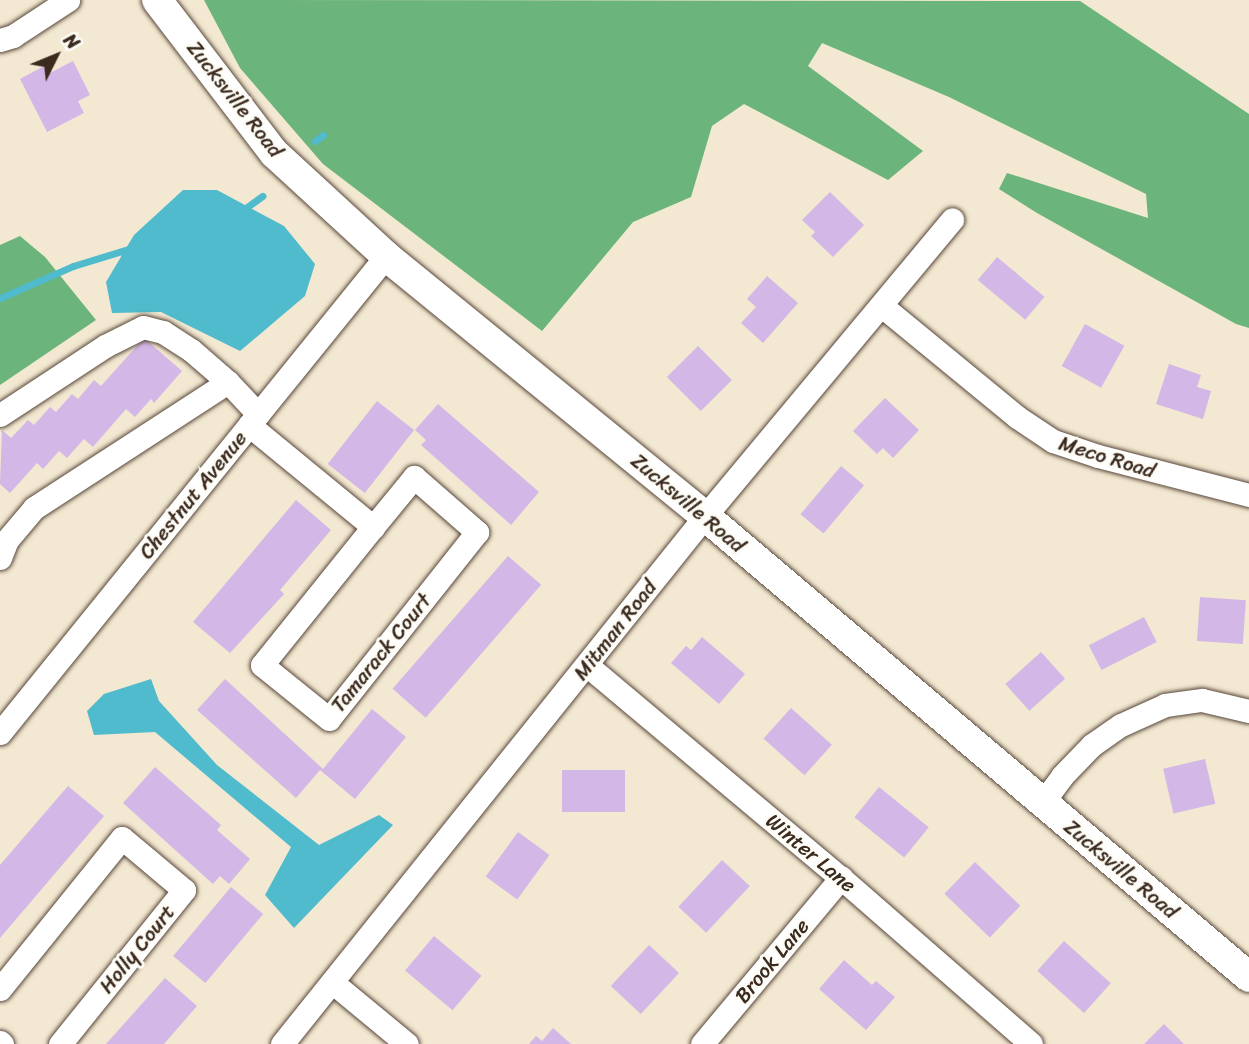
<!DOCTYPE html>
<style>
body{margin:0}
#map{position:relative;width:1249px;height:1044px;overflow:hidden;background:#f3e8d1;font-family:Sriracha,sans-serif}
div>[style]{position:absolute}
.forest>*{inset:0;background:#6bb47b}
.water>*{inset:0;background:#50bbcc}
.stream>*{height:7px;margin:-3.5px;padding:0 3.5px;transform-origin:3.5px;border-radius:3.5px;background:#50bbcc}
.building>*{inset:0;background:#d3b7e7;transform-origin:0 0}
.roads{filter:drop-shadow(0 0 2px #574639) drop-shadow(0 0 2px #574639)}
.minor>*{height:23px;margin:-11.5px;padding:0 11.5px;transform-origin:11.5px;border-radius:11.5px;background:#fff}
.tertiary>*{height:30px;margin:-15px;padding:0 15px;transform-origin:15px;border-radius:15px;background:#fff}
span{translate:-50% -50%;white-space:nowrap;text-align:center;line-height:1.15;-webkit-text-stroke:6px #fdfcf7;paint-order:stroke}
.street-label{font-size:21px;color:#3b2a1e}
.north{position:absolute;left:21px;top:21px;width:70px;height:70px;-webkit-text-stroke:5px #fdfcf7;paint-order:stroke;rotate:47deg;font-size:19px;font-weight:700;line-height:28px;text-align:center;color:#3b2a1e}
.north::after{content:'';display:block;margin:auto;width:24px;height:32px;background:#3b2a1e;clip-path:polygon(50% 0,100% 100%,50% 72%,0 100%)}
</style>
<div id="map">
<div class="forest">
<i style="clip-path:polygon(204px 0,1080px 1px,1249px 114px,1249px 328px,1236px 324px,1037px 213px,999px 189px,1007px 173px,1148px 218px,1146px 194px,949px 97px,822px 43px,808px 66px,923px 151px,888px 180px,744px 104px,712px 126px,691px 197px,633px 222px,542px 331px,323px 164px,240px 68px)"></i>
<i style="clip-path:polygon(20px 236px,45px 257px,96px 320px,0 385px,0 245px)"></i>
</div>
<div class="water">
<i style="clip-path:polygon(183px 190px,217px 190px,284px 226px,315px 264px,305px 296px,240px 351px,161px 312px,112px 313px,106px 282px,134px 235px)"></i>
<i style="clip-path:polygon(151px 679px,159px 701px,217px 765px,319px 845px,379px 815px,393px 825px,294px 928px,265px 895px,291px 847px,155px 732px,94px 735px,87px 711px,104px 694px)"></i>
</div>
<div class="stream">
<i style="left:315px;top:141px;width:10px;rotate:-37deg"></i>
<i style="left:243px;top:210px;width:24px;rotate:-36deg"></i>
<i style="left:0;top:298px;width:80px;rotate:-23.7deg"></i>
<i style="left:73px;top:266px;width:62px;rotate:-17deg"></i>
</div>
<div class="building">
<i style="clip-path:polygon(73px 61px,90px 95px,78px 101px,84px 113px,47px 132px,20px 79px,44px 66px,48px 74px)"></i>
<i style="clip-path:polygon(830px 192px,864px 225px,833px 257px,811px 236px,815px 232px,802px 220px)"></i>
<i style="left:997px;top:257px;width:62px;height:30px;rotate:40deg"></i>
<i style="clip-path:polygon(767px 276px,798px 303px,763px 343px,741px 323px,756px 307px,747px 299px)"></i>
<i style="left:1085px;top:324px;width:45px;height:48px;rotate:29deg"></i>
<i style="clip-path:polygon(144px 338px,182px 371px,154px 403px,151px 399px,135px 417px,126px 409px,93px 447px,84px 439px,67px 458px,59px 451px,43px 469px,37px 463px,10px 493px,0 484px,2px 430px,11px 438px,28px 420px,34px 425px,50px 407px,56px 412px,72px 394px,78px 399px,94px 380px,101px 386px)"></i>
<i style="left:698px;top:346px;width:48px;height:44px;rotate:45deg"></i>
<i style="clip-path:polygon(1169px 364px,1201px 375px,1197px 387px,1211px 391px,1203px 419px,1156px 404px)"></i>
<i style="clip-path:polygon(885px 398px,919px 430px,893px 458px,883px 448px,877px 454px,853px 431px)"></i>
<i style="left:377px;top:401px;width:47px;height:80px;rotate:38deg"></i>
<i style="clip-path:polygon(438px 404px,539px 492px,511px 525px,421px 445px,426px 440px,415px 430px)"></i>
<i style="left:841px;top:466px;width:30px;height:63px;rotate:40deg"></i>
<i style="clip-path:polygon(296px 500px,331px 530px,280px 590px,284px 594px,230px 653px,193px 622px)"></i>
<i style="left:508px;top:556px;width:44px;height:176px;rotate:41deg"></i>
<i style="left:1200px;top:597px;width:46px;height:44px;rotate:4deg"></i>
<i style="left:1144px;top:617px;width:28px;height:62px;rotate:63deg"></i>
<i style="clip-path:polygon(702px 637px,745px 674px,719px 704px,671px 663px,686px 646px,691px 650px)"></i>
<i style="left:1041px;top:652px;width:36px;height:48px;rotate:48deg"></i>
<i style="clip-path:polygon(225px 679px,323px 769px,372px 709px,406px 737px,355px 799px,320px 770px,296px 798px,197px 710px)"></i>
<i style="left:791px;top:708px;width:55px;height:41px;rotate:42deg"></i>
<i style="left:1205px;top:759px;width:46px;height:43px;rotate:77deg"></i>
<i style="clip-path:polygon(155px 767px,221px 825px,217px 830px,250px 859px,229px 884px,220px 876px,213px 884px,123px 803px)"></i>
<i style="left:562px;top:770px;width:63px;height:42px"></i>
<i style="clip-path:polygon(68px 786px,104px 816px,0 938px,0 865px)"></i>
<i style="left:879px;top:787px;width:64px;height:39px;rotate:39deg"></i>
<i style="left:518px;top:832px;width:39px;height:55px;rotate:36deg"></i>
<i style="left:722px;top:860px;width:38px;height:64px;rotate:43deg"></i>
<i style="left:975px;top:862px;width:63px;height:44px;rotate:44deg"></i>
<i style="left:231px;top:887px;width:42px;height:90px;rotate:40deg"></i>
<i style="left:434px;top:936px;width:62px;height:45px;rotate:40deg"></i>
<i style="left:1064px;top:941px;width:63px;height:40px;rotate:42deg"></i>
<i style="left:649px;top:945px;width:41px;height:56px;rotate:43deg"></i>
<i style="clip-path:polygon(844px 960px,872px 985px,876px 981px,895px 997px,866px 1030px,819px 989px)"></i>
<i style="clip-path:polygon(165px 978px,197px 1006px,164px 1044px,106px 1044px)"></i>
<i style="clip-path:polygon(1164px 1024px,1184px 1044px,1144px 1044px)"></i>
<i style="clip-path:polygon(553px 1028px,571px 1044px,529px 1044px,536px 1036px,542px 1041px)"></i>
</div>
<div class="roads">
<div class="minor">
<i style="left:0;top:40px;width:14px;rotate:-17deg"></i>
<i style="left:13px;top:36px;width:66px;rotate:-33.2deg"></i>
<i style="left:882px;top:306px;width:175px;rotate:39.4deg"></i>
<i style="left:1017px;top:417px;width:43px;rotate:33.7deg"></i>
<i style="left:1053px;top:441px;width:47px;rotate:18.4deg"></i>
<i style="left:1098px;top:456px;width:156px;rotate:14.5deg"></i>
<i style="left:0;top:415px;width:126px;rotate:-33.3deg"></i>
<i style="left:105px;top:346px;width:42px;rotate:-26.6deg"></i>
<i style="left:143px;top:327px;width:21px;rotate:14deg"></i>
<i style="left:163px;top:332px;width:33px;rotate:33deg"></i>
<i style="left:191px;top:350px;width:49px;rotate:40.9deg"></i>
<i style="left:249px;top:425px;width:161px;rotate:39.4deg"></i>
<i style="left:373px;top:527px;width:65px;rotate:-50.6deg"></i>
<i style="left:414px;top:477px;width:84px;rotate:41.1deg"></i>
<i style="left:477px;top:532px;width:238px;rotate:128.4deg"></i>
<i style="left:329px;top:719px;width:86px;rotate:-141.1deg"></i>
<i style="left:262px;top:665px;width:177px;rotate:-51.2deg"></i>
<i style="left:0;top:558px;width:19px;rotate:-69deg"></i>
<i style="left:7px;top:540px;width:42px;rotate:-49.8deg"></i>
<i style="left:34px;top:508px;width:231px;rotate:-33deg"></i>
<i style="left:228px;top:382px;width:44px;rotate:46.8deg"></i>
<i style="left:588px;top:666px;width:330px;rotate:40deg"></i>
<i style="left:841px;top:878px;width:252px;rotate:41.1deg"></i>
<i style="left:0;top:733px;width:614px;rotate:-51.02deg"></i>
<i style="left:1042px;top:803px;width:34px;rotate:-53deg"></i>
<i style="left:1062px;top:776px;width:43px;rotate:-45.9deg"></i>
<i style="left:1092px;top:745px;width:35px;rotate:-35deg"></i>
<i style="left:1121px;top:725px;width:48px;rotate:-24.4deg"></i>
<i style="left:1165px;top:705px;width:37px;rotate:-8deg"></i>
<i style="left:1202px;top:700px;width:48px;rotate:13.2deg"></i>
<i style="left:332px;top:982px;width:97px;rotate:39.6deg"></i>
<i style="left:0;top:989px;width:194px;rotate:-51.1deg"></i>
<i style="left:122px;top:838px;width:81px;rotate:40deg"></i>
<i style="left:184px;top:890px;width:198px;rotate:128.8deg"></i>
<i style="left:0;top:1042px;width:3px;rotate:45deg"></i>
<i style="left:282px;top:1044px;width:677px;rotate:-51.3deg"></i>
<i style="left:705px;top:516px;width:386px;rotate:-50.2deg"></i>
<i style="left:702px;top:1044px;width:217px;rotate:-50.1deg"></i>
</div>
<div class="tertiary">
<i style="left:157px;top:0;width:193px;rotate:52.6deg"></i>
<i style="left:274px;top:153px;width:152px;rotate:42.6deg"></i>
<i style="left:386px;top:256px;width:412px;rotate:39.2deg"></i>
<i style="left:705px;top:516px;width:713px;rotate:40.28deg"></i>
</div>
</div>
<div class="street-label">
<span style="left:235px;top:99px;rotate:52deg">Zucksville Road</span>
<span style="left:1107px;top:457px;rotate:17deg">Meco Road</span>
<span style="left:193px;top:495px;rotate:-51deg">Chestnut Avenue</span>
<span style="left:688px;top:503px;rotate:40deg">Zucksville Road</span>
<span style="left:615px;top:630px;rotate:-52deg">Mitman Road</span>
<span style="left:381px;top:653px;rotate:-51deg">Tamarack Court</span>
<span style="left:811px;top:853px;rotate:40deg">Winter Lane</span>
<span style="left:1121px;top:869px;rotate:40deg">Zucksville Road</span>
<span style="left:137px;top:949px;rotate:-51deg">Holly Court</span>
<span style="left:772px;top:961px;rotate:-50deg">Brook Lane</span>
</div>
<div class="north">N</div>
</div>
